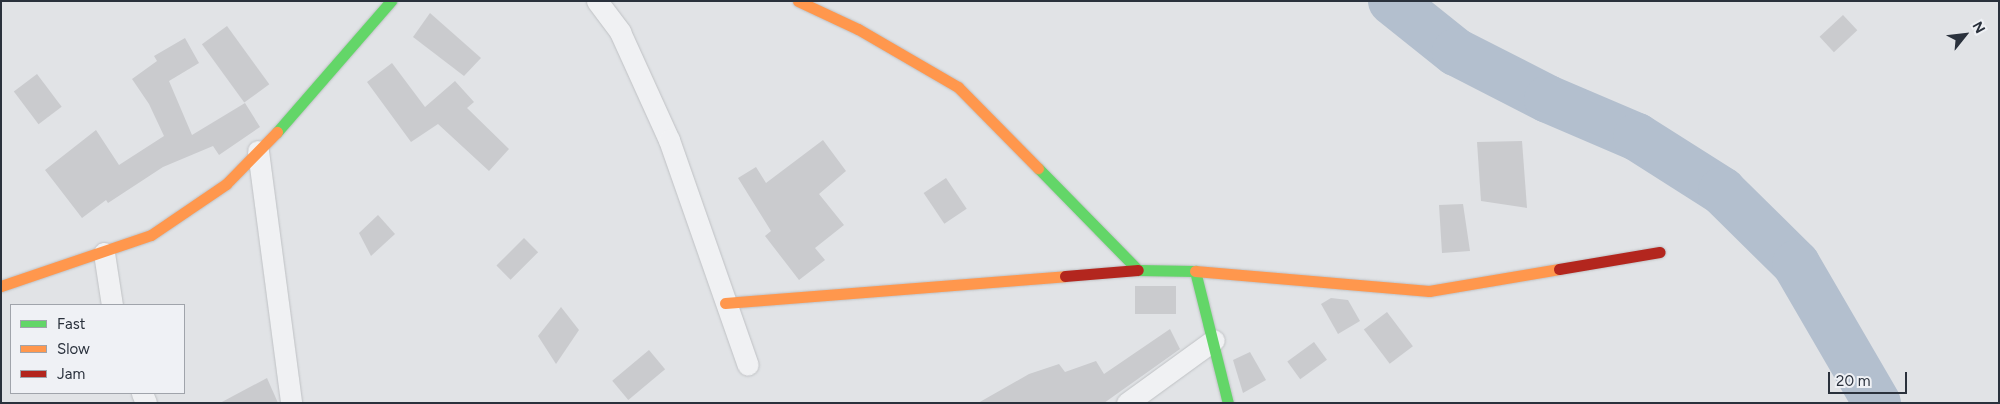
<!DOCTYPE html>
<style>
body{margin:0}
#map{position:relative;width:2000px;height:404px;overflow:hidden;background:#e1e3e6;font-family:Figtree,sans-serif}
div>[style]{position:absolute}
.river>*{height:48px;margin:-24px;padding:0 24px;transform-origin:24px;border-radius:24px;background:#b3bfce}
.building>*{inset:0;background:#cacbce;transform-origin:0 0}
.roads{filter:drop-shadow(0 0 1px #bfc1c4) drop-shadow(0 0 1px #bfc1c4)}
.street>*{height:21px;margin:-10.5px;padding:0 10.5px;transform-origin:10.5px;border-radius:10.5px;background:#f0f1f3}
.fast>*{height:11px;margin:-5.5px;padding:0 5.5px;transform-origin:5.5px;border-radius:5.5px;background:#63d668}
.slow>*{height:11px;margin:-5.5px;padding:0 5.5px;transform-origin:5.5px;border-radius:5.5px;background:#ff974d}
.jam>*{height:11px;margin:-5.5px;padding:0 5.5px;transform-origin:5.5px;border-radius:5.5px;background:#b3261e}
span{translate:-50% -50%;white-space:nowrap;text-align:center;line-height:1.15;-webkit-text-stroke:5px #eff1f5;paint-order:stroke}
.frame{position:absolute;inset:0;border:2px solid #2a313c;pointer-events:none}
.legend{position:absolute;left:10px;top:304px;width:175px;height:90px;box-sizing:border-box;background:#eff1f5;border:1px solid #a0a4ab;margin:0;padding:6px 9px;list-style:none;font-size:15px;color:#2a313c}
.legend li{display:flex;align-items:center;gap:10px;height:25px}
.legend b{width:25px;border:1px solid #a0a4ab}
.north{position:absolute;left:1940px;top:10px;width:50px;height:50px;-webkit-text-stroke:4px #eff1f5;paint-order:stroke;rotate:61deg;font-size:14px;font-weight:700;line-height:20px;text-align:center;color:#2a313c}
.north::after{content:'';display:block;margin:auto;width:18px;height:22px;background:#2a313c;clip-path:polygon(50% 0,100% 100%,50% 72%,0 100%)}
.scale{position:absolute;left:1828px;top:372px;width:79px;height:22px;box-sizing:border-box;border:2px solid #2a313c;border-top:0;padding-left:6px;font-size:15px;line-height:18px;white-space:nowrap;color:#2a313c;-webkit-text-stroke:4px #eff1f5;paint-order:stroke}
</style>
<div id="map">
<div class="river">
<i style="left:1392px;top:1px;width:82px;rotate:38.6deg"></i>
<i style="left:1456px;top:52px;width:103px;rotate:27.1deg"></i>
<i style="left:1548px;top:99px;width:97px;rotate:23.1deg"></i>
<i style="left:1637px;top:137px;width:101px;rotate:32.4deg"></i>
<i style="left:1722px;top:191px;width:104px;rotate:44.6deg"></i>
<i style="left:1796px;top:264px;width:161px;rotate:59.8deg"></i>
</div>
<div class="building">
<i style="clip-path:polygon(430px 13px,481px 58px,464px 76px,413px 37px)"></i>
<i style="left:1843px;top:15px;width:21px;height:32px;rotate:47deg"></i>
<i style="left:227px;top:26px;width:72px;height:31px;rotate:54deg"></i>
<i style="clip-path:polygon(185px 38px,199px 63px,169px 81px,192px 135px,245px 103px,260px 127px,219px 155px,213px 146px,163px 167px,108px 203px,106px 200px,82px 218px,45px 170px,96px 130px,119px 165px,164px 136px,149px 104px,132px 79px,157px 61px,154px 56px)"></i>
<i style="clip-path:polygon(392px 63px,425px 107px,455px 81px,474px 102px,467px 108px,509px 149px,489px 171px,438px 124px,411px 142px,367px 82px)"></i>
<i style="left:37px;top:74px;width:41px;height:29px;rotate:53deg"></i>
<i style="clip-path:polygon(823px 140px,846px 171px,819px 194px,844px 225px,815px 248px,825px 260px,799px 280px,765px 236px,771px 231px,738px 178px,756px 167px,766px 183px)"></i>
<i style="clip-path:polygon(1522px 141px,1527px 208px,1481px 201px,1477px 142px)"></i>
<i style="left:946px;top:178px;width:37px;height:27px;rotate:56deg"></i>
<i style="clip-path:polygon(1463px 204px,1470px 251px,1442px 253px,1439px 205px)"></i>
<i style="clip-path:polygon(378px 215px,395px 234px,371px 256px,359px 233px)"></i>
<i style="left:524px;top:238px;width:20px;height:39px;rotate:45deg"></i>
<i style="left:1135px;top:286px;width:41px;height:28px"></i>
<i style="clip-path:polygon(1331px 298px,1348px 300px,1360px 321px,1338px 334px,1321px 304px)"></i>
<i style="clip-path:polygon(561px 307px,579px 330px,556px 364px,538px 336px)"></i>
<i style="left:1387px;top:312px;width:43px;height:29px;rotate:53deg"></i>
<i style="clip-path:polygon(1170px 329px,1180px 349px,1104px 403px,978px 403px,1029px 374px,1059px 364px,1065px 372px,1096px 361px,1104px 374px)"></i>
<i style="left:1314px;top:342px;width:22px;height:33px;rotate:54deg"></i>
<i style="left:649px;top:350px;width:25px;height:48px;rotate:50deg"></i>
<i style="clip-path:polygon(1250px 352px,1266px 380px,1243px 393px,1233px 360px)"></i>
<i style="clip-path:polygon(267px 378px,278px 403px,220px 403px)"></i>
</div>
<div class="roads">
<div class="street">
<i style="left:597px;top:1px;width:39px;rotate:53deg"></i>
<i style="left:620px;top:32px;width:119px;rotate:65.6deg"></i>
<i style="left:669px;top:140px;width:238px;rotate:70.7deg"></i>
<i style="left:258px;top:151px;width:254px;rotate:82.5deg"></i>
<i style="left:104px;top:253px;width:53px;rotate:81.3deg"></i>
<i style="left:142px;top:393px;width:11px;rotate:68deg"></i>
<i style="left:1127px;top:403px;width:107px;rotate:-35.9deg"></i>
</div>
<div class="fast">
<i style="left:277px;top:132px;width:174px;rotate:-49deg"></i>
<i style="left:1038px;top:168px;width:143px;rotate:45.6deg"></i>
<i style="left:1138px;top:270px;width:57px;rotate:1deg"></i>
<i style="left:1195px;top:271px;width:136px;rotate:76deg"></i>
</div>
<div class="slow">
<i style="left:798px;top:1px;width:66px;rotate:25deg"></i>
<i style="left:858px;top:29px;width:116px;rotate:30.1deg"></i>
<i style="left:958px;top:87px;width:114px;rotate:45.4deg"></i>
<i style="left:1195px;top:271px;width:235px;rotate:4.9deg"></i>
<i style="left:1429px;top:291px;width:132px;rotate:-9.6deg"></i>
<i style="left:1px;top:286px;width:158px;rotate:-18.8deg"></i>
<i style="left:151px;top:235px;width:91px;rotate:-34.2deg"></i>
<i style="left:226px;top:184px;width:73px;rotate:-45.6deg"></i>
<i style="left:725px;top:303px;width:341px;rotate:-4.5deg"></i>
</div>
<div class="jam">
<i style="left:1559px;top:269px;width:102px;rotate:-9.6deg"></i>
<i style="left:1065px;top:276px;width:73px;rotate:-4.7deg"></i>
</div>
</div>
<div class="frame"></div>
<ul class="legend">
<li><b style="height:6px;background:#63d668"></b>Fast</li>
<li><b style="height:6px;background:#ff974d"></b>Slow</li>
<li><b style="height:6px;background:#b3261e"></b>Jam</li>
</ul>
<div class="north">N</div>
<div class="scale">20 m</div>
</div>
